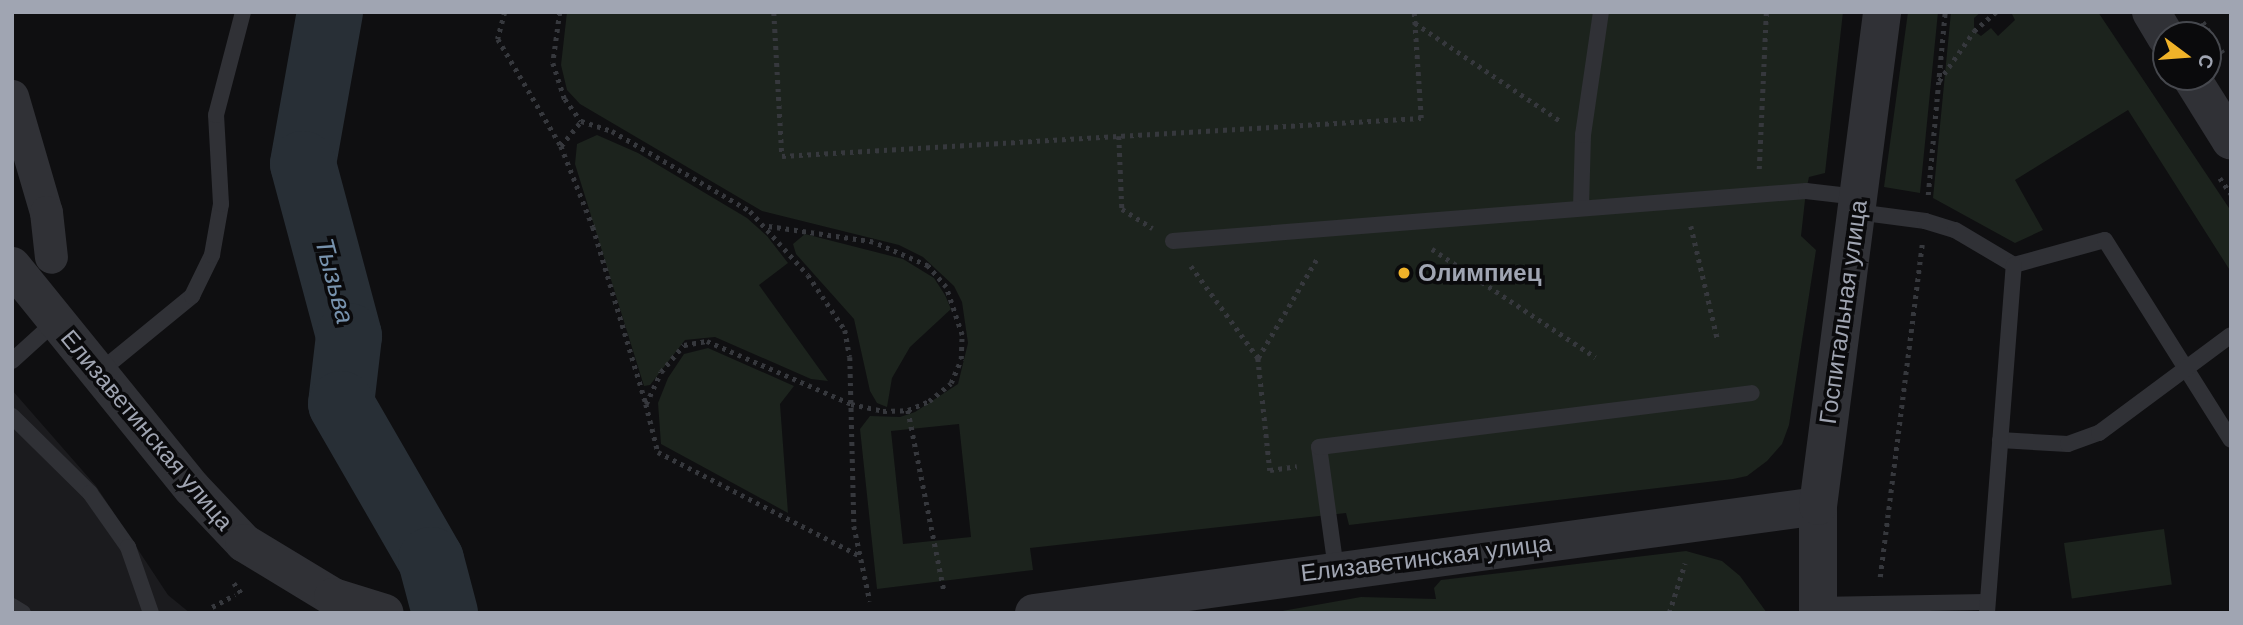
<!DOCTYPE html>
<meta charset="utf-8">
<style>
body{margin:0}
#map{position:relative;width:2243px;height:625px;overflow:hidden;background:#0f0f11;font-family:Helvetica,sans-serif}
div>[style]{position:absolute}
.built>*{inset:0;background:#1b1b1e}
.green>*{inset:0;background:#1c231d;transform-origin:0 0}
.river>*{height:66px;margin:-33px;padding:0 33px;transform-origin:33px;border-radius:33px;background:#282f36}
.path>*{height:4.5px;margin-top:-2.25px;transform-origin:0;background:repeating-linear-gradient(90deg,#36383d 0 3.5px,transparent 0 8.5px)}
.service>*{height:16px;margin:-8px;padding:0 8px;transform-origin:8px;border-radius:8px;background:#303136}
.minor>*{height:33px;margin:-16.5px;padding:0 16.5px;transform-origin:16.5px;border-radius:16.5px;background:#303136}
.tertiary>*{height:38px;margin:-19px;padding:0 19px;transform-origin:19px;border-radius:19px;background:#303136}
.dots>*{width:19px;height:19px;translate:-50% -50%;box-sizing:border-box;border:4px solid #0a0a0c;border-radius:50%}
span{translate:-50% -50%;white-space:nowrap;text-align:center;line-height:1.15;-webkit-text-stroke:7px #0a0a0c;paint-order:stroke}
.poi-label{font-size:24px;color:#a0a5b2;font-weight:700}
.left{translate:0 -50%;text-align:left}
.street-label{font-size:24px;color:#a0a5b2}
.water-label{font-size:26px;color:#7792ad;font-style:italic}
.frame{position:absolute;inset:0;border:14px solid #a0a5b2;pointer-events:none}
.north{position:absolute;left:2152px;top:21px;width:70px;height:70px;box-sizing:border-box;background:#0a0a0c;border:2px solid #46484e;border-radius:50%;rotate:106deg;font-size:19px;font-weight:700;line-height:28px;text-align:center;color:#a0a5b2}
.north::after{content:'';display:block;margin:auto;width:24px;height:32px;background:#f0b329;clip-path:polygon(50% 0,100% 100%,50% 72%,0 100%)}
</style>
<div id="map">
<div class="built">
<i style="clip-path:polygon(12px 390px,96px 486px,168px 595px,190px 613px,12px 613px)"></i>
</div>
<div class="green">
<i style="clip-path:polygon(evenodd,567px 12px,1843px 12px,1825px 173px,1809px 177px,1806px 191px,1801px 236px,1816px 250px,1789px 425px,1782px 444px,1767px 461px,1747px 476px,1733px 479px,1349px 525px,1346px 513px,1030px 548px,1033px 570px,877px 589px,860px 429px,870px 416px,900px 417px,915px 412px,958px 384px,968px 343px,962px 302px,954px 286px,923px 257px,899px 245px,762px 211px,580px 104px,567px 90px,561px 65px,567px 12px,959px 424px,971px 537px,903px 544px,891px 431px,959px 424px)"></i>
<i style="clip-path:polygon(1908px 12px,1938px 12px,1920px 193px,1884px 187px)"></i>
<i style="clip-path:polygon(1951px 12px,1981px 12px,1974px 18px,1974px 31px,1981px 36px,1991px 28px,1998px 36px,2015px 20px,2011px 12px,2098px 12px,2231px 211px,2231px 272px,2128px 110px,2015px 180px,2043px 230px,2015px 243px,1933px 198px)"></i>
<i style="clip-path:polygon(597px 135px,638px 153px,747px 218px,767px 236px,788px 263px,759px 285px,828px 381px,811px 379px,715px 337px,685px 340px,650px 385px,644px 386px,575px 164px,577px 144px)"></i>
<i style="clip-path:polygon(805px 234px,903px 259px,934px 278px,945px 295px,951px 309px,910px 347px,892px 378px,887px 407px,877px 403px,870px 391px,854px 319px,796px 254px,793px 244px)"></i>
<i style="clip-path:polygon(708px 348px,794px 386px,780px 404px,788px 513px,661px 444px,658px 403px,668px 378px,684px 354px)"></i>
<i style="left:2164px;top:529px;width:56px;height:101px;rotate:82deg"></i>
<i style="clip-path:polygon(1686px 551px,1722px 561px,1740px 576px,1767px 613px,1271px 613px,1361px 597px,1436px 599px,1434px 588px,1441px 580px)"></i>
</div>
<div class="river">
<i style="left:330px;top:12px;width:154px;rotate:100.1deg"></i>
<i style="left:303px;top:164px;width:178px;rotate:75deg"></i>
<i style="left:349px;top:336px;width:68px;rotate:96.7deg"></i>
<i style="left:341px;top:404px;width:180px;rotate:60deg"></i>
<i style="left:431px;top:560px;width:55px;rotate:75.2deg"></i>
</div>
<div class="path">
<i style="left:505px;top:12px;width:28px;rotate:105deg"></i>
<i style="left:498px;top:39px;width:124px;rotate:59.5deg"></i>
<i style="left:561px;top:146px;width:87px;rotate:68.4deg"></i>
<i style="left:593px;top:227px;width:185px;rotate:73.3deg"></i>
<i style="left:646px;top:404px;width:35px;rotate:-65deg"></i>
<i style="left:661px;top:372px;width:35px;rotate:-50deg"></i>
<i style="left:684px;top:345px;width:23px;rotate:-10deg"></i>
<i style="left:707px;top:341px;width:157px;rotate:23.6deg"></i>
<i style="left:851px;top:404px;width:33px;rotate:12deg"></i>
<i style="left:883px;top:411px;width:25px;rotate:-2deg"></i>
<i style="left:908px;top:410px;width:23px;rotate:-23deg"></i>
<i style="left:929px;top:401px;width:28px;rotate:-39deg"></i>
<i style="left:951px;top:383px;width:26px;rotate:-67deg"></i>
<i style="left:961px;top:359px;width:24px;rotate:-88deg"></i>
<i style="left:962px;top:335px;width:51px;rotate:-108.4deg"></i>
<i style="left:946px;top:287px;width:28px;rotate:-131deg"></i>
<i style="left:928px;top:266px;width:60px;rotate:-156.4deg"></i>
<i style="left:873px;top:242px;width:109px;rotate:-171.6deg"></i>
<i style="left:560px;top:12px;width:51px;rotate:97.8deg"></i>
<i style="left:553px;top:63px;width:38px;rotate:72deg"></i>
<i style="left:565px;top:99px;width:27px;rotate:54deg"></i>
<i style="left:581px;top:121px;width:33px;rotate:18deg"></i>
<i style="left:612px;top:131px;width:160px;rotate:30.1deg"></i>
<i style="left:750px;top:211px;width:86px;rotate:47.8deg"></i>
<i style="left:808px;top:275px;width:66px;rotate:56.1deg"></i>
<i style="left:845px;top:330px;width:27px;rotate:80deg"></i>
<i style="left:850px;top:357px;width:169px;rotate:88.6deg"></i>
<i style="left:854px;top:526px;width:77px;rotate:78deg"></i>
<i style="left:774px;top:12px;width:144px;rotate:86.8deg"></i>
<i style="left:782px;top:156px;width:640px;rotate:-3.4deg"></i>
<i style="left:1421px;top:118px;width:106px;rotate:-93.8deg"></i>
<i style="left:2203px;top:22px;width:37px;rotate:57deg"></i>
<i style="left:1415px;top:23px;width:174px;rotate:34deg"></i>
<i style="left:1939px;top:81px;width:61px;rotate:-55deg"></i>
<i style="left:1974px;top:31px;width:29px;rotate:-41deg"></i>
<i style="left:1119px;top:136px;width:73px;rotate:87.6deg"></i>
<i style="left:1122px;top:209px;width:36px;rotate:32deg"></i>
<i style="left:561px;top:146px;width:32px;rotate:-51deg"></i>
<i style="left:1759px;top:169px;width:157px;rotate:-87.4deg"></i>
<i style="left:2220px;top:178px;width:19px;rotate:55deg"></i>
<i style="left:1928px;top:195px;width:184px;rotate:-84.7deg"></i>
<i style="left:1691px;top:226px;width:118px;rotate:76.8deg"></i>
<i style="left:1432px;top:249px;width:196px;rotate:33.5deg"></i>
<i style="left:1191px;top:266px;width:114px;rotate:53.9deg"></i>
<i style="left:1258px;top:358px;width:117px;rotate:-59.3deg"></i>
<i style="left:1258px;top:358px;width:113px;rotate:83.9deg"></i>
<i style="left:1270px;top:470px;width:27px;rotate:-8deg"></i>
<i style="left:646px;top:404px;width:49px;rotate:76deg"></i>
<i style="left:658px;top:452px;width:227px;rotate:27.2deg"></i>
<i style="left:908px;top:410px;width:184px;rotate:78.7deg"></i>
<i style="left:1880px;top:577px;width:335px;rotate:-82.8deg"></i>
<i style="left:234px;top:583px;width:14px;rotate:54deg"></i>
<i style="left:212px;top:607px;width:26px;rotate:-28deg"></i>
<i style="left:1438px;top:613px;width:62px"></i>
<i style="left:1669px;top:613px;width:52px;rotate:-72.3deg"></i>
</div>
<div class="service">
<i style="left:1581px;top:207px;width:72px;rotate:-88.4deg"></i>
<i style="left:1583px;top:135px;width:124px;rotate:-81.7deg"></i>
<i style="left:1857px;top:212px;width:69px;rotate:7.5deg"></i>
<i style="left:1925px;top:221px;width:31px;rotate:17deg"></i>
<i style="left:1955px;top:230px;width:69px;rotate:30.7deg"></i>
<i style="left:1173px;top:241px;width:635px;rotate:-4.52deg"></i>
<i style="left:1806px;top:191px;width:52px;rotate:6.6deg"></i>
<i style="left:2014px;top:265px;width:94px;rotate:-15.4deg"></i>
<i style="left:2105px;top:240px;width:236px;rotate:57.8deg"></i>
<i style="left:12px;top:361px;width:58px;rotate:-42.2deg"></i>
<i style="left:98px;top:373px;width:122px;rotate:-39.3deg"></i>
<i style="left:192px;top:296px;width:46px;rotate:-64deg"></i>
<i style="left:212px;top:255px;width:52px;rotate:-80deg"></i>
<i style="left:221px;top:204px;width:89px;rotate:-93.2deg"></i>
<i style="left:216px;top:115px;width:106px;rotate:-75.3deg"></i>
<i style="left:12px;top:416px;width:110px;rotate:44.6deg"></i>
<i style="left:90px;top:493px;width:66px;rotate:54.9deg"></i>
<i style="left:128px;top:547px;width:70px;rotate:70.8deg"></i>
<i style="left:2000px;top:440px;width:68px;rotate:3.4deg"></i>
<i style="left:2068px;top:444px;width:33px;rotate:-20deg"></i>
<i style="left:2099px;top:433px;width:164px;rotate:-36.6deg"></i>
<i style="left:1336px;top:569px;width:123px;rotate:-97.9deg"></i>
<i style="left:1319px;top:447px;width:436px;rotate:-7.1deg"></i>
<i style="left:1817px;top:605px;width:168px;rotate:-1deg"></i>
<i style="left:12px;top:606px;width:13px;rotate:32deg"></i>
<i style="left:1987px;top:613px;width:349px;rotate:-85.6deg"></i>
</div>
<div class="minor">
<i style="left:12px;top:96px;width:121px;rotate:73.7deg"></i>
<i style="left:46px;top:212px;width:45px;rotate:83.7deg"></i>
</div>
<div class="tertiary">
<i style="left:2151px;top:12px;width:29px;rotate:59deg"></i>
<i style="left:2191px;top:77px;width:75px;rotate:58deg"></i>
<i style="left:12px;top:266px;width:286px;rotate:51deg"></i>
<i style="left:192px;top:488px;width:76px;rotate:46.6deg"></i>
<i style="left:244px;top:543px;width:104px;rotate:31.2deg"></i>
<i style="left:333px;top:597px;width:54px;rotate:17.1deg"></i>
<i style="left:1034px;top:613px;width:791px;rotate:-7.77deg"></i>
<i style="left:1818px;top:613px;width:107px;rotate:-90deg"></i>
<i style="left:1818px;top:506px;width:498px;rotate:-82.6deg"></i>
</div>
<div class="dots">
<i style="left:1404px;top:273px;background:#f0b329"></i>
</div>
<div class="poi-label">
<span class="left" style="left:1418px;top:273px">Олимпиец</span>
</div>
<div class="street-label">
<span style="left:1843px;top:312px;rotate:-82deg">Госпитальная улица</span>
<span style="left:147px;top:430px;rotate:50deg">Елизаветинская улица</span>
<span style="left:1426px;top:558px;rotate:-7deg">Елизаветинская улица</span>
</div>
<div class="water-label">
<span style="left:334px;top:281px;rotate:75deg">Тызьва</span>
</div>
<div class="frame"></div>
<div class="north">С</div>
</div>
